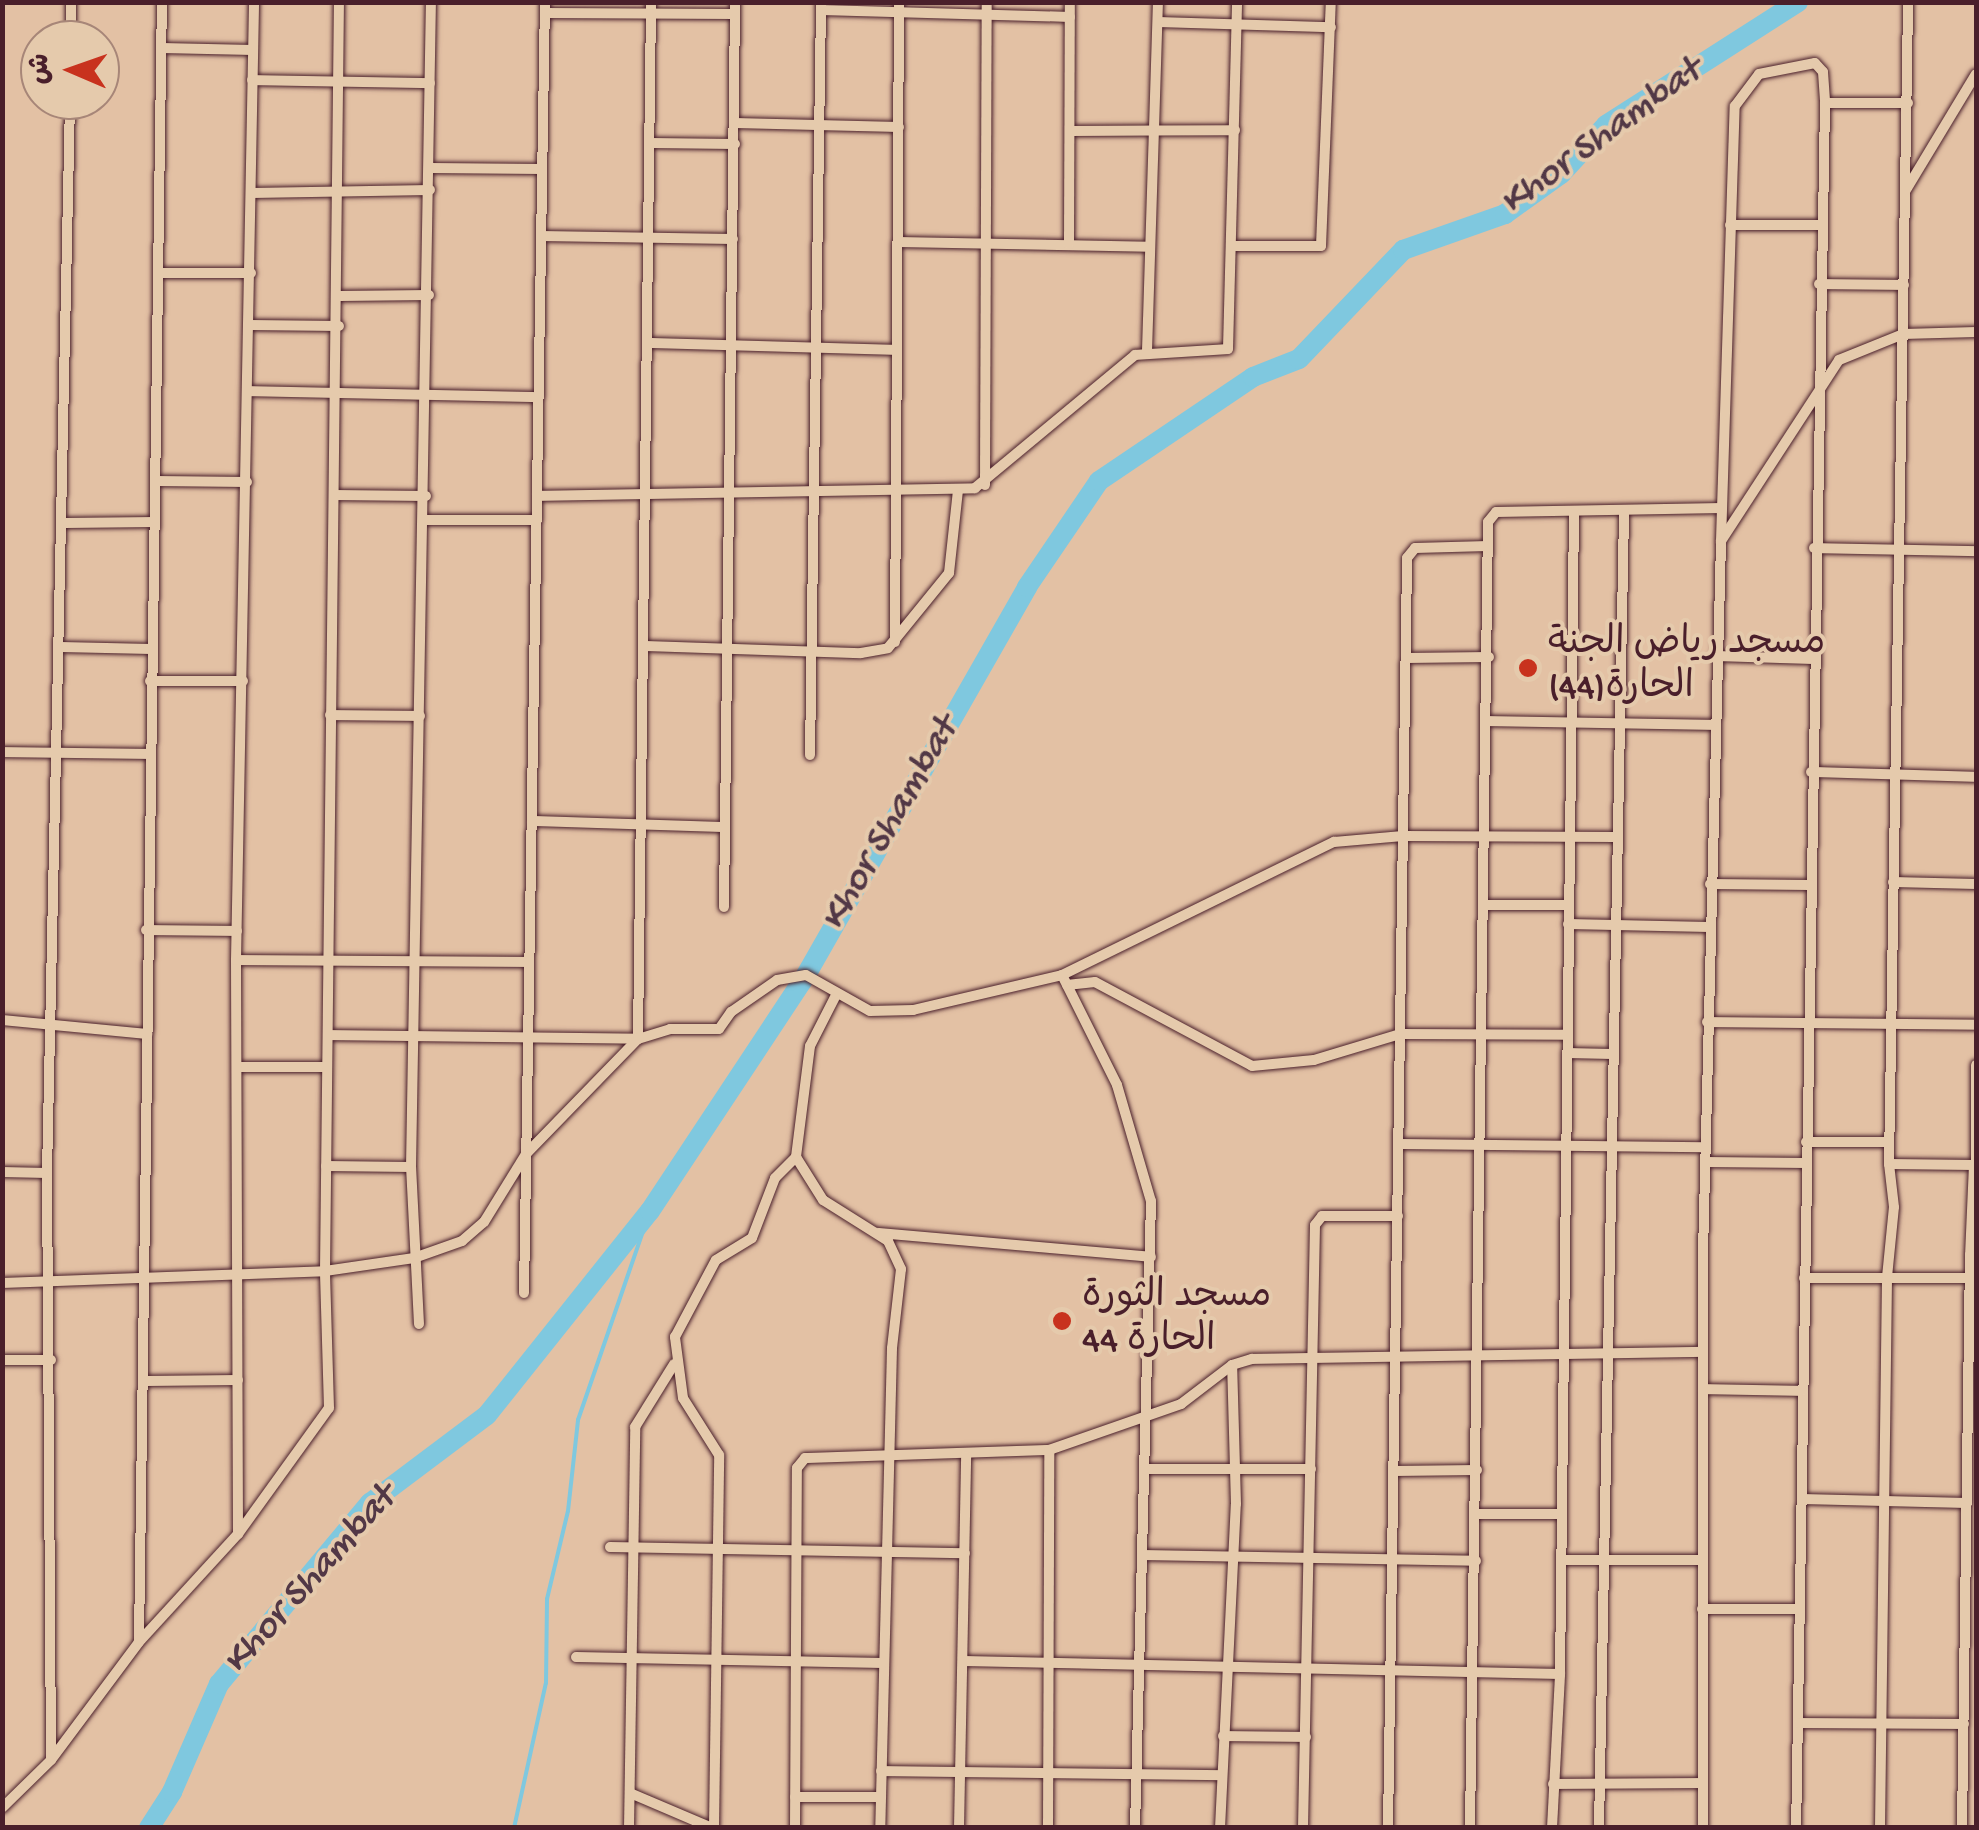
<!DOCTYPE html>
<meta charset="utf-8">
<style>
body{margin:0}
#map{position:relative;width:1979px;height:1830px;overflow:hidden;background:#e3c1a4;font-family:"Gochi Hand","Playpen Sans Arabic",sans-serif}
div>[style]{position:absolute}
.stream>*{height:4px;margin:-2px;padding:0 2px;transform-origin:2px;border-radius:2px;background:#7fc8df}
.river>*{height:20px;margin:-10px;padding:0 10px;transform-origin:10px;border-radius:10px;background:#7fc8df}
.roads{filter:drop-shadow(0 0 2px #4a1f2b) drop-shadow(0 0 2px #4a1f2b)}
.street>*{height:10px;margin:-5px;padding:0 5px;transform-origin:5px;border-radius:5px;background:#e5caac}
.dots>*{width:28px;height:28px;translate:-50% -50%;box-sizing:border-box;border:5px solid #e5caac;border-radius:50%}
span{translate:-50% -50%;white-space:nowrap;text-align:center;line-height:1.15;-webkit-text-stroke:8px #e5caac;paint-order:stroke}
.poi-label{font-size:38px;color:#4a1f2b}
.left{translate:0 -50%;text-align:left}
.water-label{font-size:40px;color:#523846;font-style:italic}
.frame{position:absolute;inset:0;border:5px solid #4a1f2b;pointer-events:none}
.north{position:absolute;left:20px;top:20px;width:100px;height:100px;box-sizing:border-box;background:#e5caac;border:2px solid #a78678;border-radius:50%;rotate:272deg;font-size:28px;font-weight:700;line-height:40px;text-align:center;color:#4a1f2b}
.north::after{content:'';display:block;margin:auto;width:35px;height:45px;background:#c8321e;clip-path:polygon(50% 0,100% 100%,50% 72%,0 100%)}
</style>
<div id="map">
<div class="stream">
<i style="left:514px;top:1828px;width:148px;rotate:-77.6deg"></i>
<i style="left:546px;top:1683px;width:84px;rotate:-89.3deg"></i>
<i style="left:547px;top:1599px;width:90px;rotate:-76.6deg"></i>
<i style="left:568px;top:1511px;width:92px;rotate:-83.7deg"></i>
<i style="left:578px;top:1420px;width:221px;rotate:-71deg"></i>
</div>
<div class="river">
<i style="left:149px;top:1828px;width:43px;rotate:-57.4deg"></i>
<i style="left:172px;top:1792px;width:118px;rotate:-66.5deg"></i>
<i style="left:219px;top:1684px;width:236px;rotate:-50.2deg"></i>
<i style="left:370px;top:1503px;width:146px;rotate:-36.9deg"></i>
<i style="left:487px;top:1415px;width:261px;rotate:-51.4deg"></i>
<i style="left:650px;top:1211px;width:283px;rotate:-56.5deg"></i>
<i style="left:806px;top:975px;width:447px;rotate:-60.3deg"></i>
<i style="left:1027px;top:587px;width:128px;rotate:-55.8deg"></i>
<i style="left:1099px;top:481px;width:186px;rotate:-34deg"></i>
<i style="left:1253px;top:377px;width:49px;rotate:-21.4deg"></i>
<i style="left:1299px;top:359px;width:151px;rotate:-46.3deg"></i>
<i style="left:1403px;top:250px;width:108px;rotate:-19.4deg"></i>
<i style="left:1505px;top:214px;width:69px;rotate:-35.5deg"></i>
<i style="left:1561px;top:174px;width:67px;rotate:-47.4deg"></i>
<i style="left:1606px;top:125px;width:228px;rotate:-32.6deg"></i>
</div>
<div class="roads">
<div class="street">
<i style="left:821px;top:10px;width:249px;rotate:1.6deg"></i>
<i style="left:545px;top:13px;width:190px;rotate:0.3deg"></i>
<i style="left:1158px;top:22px;width:173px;rotate:1.7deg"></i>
<i style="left:71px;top:40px;width:38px;rotate:-90deg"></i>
<i style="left:162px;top:48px;width:91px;rotate:1.3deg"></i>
<i style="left:252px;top:80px;width:178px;rotate:1deg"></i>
<i style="left:1825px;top:103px;width:83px"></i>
<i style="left:735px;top:123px;width:164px;rotate:1.4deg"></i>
<i style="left:1070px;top:131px;width:165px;rotate:-0.3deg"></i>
<i style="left:651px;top:143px;width:84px;rotate:0.7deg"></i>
<i style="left:430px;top:168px;width:112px;rotate:0.5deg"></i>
<i style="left:1906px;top:190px;width:135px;rotate:-58.9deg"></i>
<i style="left:252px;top:193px;width:178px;rotate:-1deg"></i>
<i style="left:1730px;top:225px;width:90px"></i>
<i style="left:541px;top:236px;width:192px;rotate:0.9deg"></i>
<i style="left:898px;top:242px;width:251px;rotate:1.1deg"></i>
<i style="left:1069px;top:244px;width:242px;rotate:-89.8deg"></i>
<i style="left:1233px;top:246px;width:88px"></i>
<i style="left:1321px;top:246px;width:244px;rotate:-87.7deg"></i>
<i style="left:159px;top:273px;width:92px"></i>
<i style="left:1819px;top:284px;width:85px;rotate:0.7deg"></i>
<i style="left:340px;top:296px;width:89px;rotate:-0.6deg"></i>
<i style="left:250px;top:325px;width:89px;rotate:0.6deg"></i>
<i style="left:648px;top:343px;width:247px;rotate:1.6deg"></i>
<i style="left:1147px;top:351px;width:349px;rotate:-88.2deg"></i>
<i style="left:248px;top:391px;width:290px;rotate:1.2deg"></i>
<i style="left:156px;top:481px;width:91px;rotate:0.6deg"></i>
<i style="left:985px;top:485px;width:483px;rotate:-89.8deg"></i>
<i style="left:334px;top:495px;width:92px;rotate:0.6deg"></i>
<i style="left:537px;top:496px;width:438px;rotate:-1deg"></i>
<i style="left:975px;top:488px;width:208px;rotate:-39.7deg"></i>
<i style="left:1135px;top:355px;width:93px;rotate:-3.7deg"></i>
<i style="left:1228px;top:349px;width:347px;rotate:-88.5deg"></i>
<i style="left:427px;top:520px;width:110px"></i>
<i style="left:65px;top:523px;width:90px;rotate:-0.6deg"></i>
<i style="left:1721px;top:541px;width:435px;rotate:-88.2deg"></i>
<i style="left:1735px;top:106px;width:40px;rotate:-53deg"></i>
<i style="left:1759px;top:74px;width:57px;rotate:-11.1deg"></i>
<i style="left:1815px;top:63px;width:12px;rotate:48deg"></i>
<i style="left:1823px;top:72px;width:31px;rotate:86deg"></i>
<i style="left:1825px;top:103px;width:1725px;rotate:90.96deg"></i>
<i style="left:1814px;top:548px;width:162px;rotate:1.1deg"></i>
<i style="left:895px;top:642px;width:640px;rotate:-89.64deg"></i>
<i style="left:646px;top:646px;width:215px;rotate:1.9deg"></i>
<i style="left:861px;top:653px;width:27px;rotate:-10deg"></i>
<i style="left:888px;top:648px;width:97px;rotate:-50.9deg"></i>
<i style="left:949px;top:573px;width:83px;rotate:-83.8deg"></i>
<i style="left:61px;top:647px;width:90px;rotate:1.3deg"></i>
<i style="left:1716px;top:656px;width:97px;rotate:1.8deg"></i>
<i style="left:1406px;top:658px;width:83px;rotate:-0.7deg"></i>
<i style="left:150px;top:681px;width:93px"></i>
<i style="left:330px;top:715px;width:90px;rotate:0.6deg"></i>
<i style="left:1489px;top:721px;width:225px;rotate:1deg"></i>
<i style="left:2px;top:752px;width:146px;rotate:0.8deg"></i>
<i style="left:810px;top:755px;width:753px;rotate:-89.16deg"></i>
<i style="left:1811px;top:772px;width:165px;rotate:1.7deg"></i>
<i style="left:532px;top:821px;width:193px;rotate:1.8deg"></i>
<i style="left:1893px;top:882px;width:83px;rotate:1.4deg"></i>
<i style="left:1710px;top:884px;width:100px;rotate:0.6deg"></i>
<i style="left:1487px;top:905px;width:82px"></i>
<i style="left:724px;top:907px;width:905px;rotate:-89.3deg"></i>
<i style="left:1568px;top:924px;width:141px;rotate:1.2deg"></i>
<i style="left:146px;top:930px;width:91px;rotate:0.6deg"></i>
<i style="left:236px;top:960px;width:293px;rotate:0.4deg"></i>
<i style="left:1062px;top:975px;width:123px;rotate:63.4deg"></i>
<i style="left:1117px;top:1085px;width:121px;rotate:73.7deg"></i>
<i style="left:1151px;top:1201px;width:627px;rotate:91.46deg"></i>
<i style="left:1067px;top:985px;width:28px;rotate:-6deg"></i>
<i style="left:1095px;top:982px;width:178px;rotate:28.1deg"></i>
<i style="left:1252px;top:1066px;width:62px;rotate:-5.5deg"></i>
<i style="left:1314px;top:1060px;width:90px;rotate:-16.8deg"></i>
<i style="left:1400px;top:1034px;width:167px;rotate:0.3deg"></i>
<i style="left:835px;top:997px;width:55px;rotate:117deg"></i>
<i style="left:810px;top:1046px;width:112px;rotate:97.2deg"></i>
<i style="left:796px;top:1157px;width:51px;rotate:57.9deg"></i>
<i style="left:823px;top:1200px;width:77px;rotate:32.2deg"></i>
<i style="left:888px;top:1241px;width:31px;rotate:65deg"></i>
<i style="left:901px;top:1269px;width:80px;rotate:96.5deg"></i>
<i style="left:892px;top:1348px;width:480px;rotate:91.4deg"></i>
<i style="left:2px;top:1020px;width:146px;rotate:5.5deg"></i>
<i style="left:1707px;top:1022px;width:269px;rotate:0.6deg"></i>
<i style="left:329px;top:1035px;width:309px;rotate:0.7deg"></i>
<i style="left:638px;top:1039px;width:1037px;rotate:-89.28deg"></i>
<i style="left:1567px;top:1053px;width:45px;rotate:1.3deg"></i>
<i style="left:1976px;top:1065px;width:101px;rotate:90deg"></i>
<i style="left:237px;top:1067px;width:90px"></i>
<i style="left:1806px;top:1142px;width:83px"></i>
<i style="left:1400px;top:1144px;width:305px;rotate:0.6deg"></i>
<i style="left:1705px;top:1162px;width:101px;rotate:0.6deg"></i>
<i style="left:1889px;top:1164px;width:1162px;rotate:-89.06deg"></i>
<i style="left:326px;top:1166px;width:85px;rotate:0.7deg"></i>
<i style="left:2px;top:1172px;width:45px;rotate:1.3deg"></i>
<i style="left:878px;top:1233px;width:274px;rotate:5deg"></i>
<i style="left:1804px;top:1278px;width:165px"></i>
<i style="left:2px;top:1283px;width:323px;rotate:-2.1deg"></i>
<i style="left:325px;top:1271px;width:90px;rotate:-8.3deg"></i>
<i style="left:414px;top:1258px;width:51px;rotate:-19.5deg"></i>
<i style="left:462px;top:1241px;width:29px;rotate:-41deg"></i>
<i style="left:484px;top:1222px;width:80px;rotate:-58.3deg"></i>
<i style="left:526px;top:1154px;width:161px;rotate:-45.8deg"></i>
<i style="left:638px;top:1039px;width:34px;rotate:-17deg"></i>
<i style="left:670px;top:1029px;width:49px"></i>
<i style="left:719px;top:1029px;width:21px;rotate:-55deg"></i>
<i style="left:731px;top:1012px;width:56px;rotate:-34.8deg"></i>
<i style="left:777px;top:980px;width:29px;rotate:-10deg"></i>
<i style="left:806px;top:975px;width:73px;rotate:29.4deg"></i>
<i style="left:870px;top:1011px;width:43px;rotate:-1.3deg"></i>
<i style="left:913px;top:1010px;width:153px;rotate:-13.2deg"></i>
<i style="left:1062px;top:975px;width:303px;rotate:-26.1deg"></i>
<i style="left:1334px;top:842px;width:69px;rotate:-5deg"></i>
<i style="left:1403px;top:836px;width:213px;rotate:0.3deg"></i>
<i style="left:524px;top:1293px;width:1291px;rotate:-89.07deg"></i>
<i style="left:419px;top:1324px;width:157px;rotate:-92.9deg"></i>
<i style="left:411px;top:1167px;width:1165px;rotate:-89.02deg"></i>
<i style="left:2px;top:1360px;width:49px"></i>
<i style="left:146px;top:1381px;width:92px;rotate:-0.6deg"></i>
<i style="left:1703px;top:1389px;width:100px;rotate:1.1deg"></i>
<i style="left:1145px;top:1469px;width:166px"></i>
<i style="left:1394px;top:1471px;width:83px;rotate:-0.7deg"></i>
<i style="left:1802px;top:1499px;width:165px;rotate:1.4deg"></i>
<i style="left:1477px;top:1514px;width:85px"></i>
<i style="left:238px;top:1534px;width:574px;rotate:-90.2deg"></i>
<i style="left:236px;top:960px;width:958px;rotate:-88.92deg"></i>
<i style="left:610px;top:1547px;width:355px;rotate:1deg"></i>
<i style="left:1142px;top:1555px;width:334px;rotate:1deg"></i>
<i style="left:1561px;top:1560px;width:141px"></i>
<i style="left:1702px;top:1609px;width:98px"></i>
<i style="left:139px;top:1641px;width:1639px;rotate:-89.2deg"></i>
<i style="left:576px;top:1657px;width:307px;rotate:1.1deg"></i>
<i style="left:964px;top:1661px;width:596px;rotate:1.25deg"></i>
<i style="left:1799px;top:1723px;width:165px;rotate:0.3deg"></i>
<i style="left:1223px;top:1736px;width:83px;rotate:0.7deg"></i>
<i style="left:51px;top:1759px;width:586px;rotate:-90.39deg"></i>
<i style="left:47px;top:1173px;width:1073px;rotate:-88.77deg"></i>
<i style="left:881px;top:1771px;width:340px;rotate:0.7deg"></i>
<i style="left:1553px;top:1784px;width:149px;rotate:-0.4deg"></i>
<i style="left:630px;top:1793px;width:89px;rotate:23.1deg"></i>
<i style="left:795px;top:1797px;width:85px"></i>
<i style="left:2px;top:1808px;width:69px;rotate:-44.4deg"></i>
<i style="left:51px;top:1760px;width:147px;rotate:-53.3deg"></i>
<i style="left:139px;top:1642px;width:147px;rotate:-47.5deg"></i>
<i style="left:238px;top:1534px;width:155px;rotate:-54.2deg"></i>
<i style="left:329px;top:1408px;width:137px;rotate:-91.7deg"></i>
<i style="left:325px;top:1271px;width:1269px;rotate:-89.37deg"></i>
<i style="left:629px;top:1828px;width:401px;rotate:-89.1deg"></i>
<i style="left:635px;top:1427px;width:74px;rotate:-58.2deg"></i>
<i style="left:714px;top:1828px;width:373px;rotate:-89.2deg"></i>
<i style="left:719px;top:1455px;width:67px;rotate:-122.3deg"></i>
<i style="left:683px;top:1398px;width:62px;rotate:-97.5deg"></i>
<i style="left:675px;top:1337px;width:87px;rotate:-62deg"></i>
<i style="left:716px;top:1260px;width:42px;rotate:-31.4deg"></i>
<i style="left:752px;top:1238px;width:64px;rotate:-69deg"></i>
<i style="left:775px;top:1178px;width:30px;rotate:-45deg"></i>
<i style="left:795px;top:1828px;width:360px;rotate:-89.7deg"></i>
<i style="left:797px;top:1468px;width:13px;rotate:-51deg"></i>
<i style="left:805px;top:1458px;width:244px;rotate:-1.9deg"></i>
<i style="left:1049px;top:1450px;width:140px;rotate:-19.2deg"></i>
<i style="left:1181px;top:1404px;width:64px;rotate:-37.4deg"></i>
<i style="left:1232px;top:1365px;width:21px;rotate:-17deg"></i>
<i style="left:1252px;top:1359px;width:451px;rotate:-0.9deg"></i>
<i style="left:959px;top:1828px;width:372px;rotate:-88.9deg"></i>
<i style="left:1048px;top:1828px;width:378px;rotate:-89.8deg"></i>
<i style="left:1220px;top:1828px;width:324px;rotate:-87.2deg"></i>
<i style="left:1236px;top:1504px;width:139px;rotate:-91.6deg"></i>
<i style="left:1303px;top:1828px;width:603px;rotate:-88.86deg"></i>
<i style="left:1315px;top:1225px;width:11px;rotate:-52deg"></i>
<i style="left:1322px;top:1216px;width:76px"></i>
<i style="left:1388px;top:1828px;width:1270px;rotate:-89.14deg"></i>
<i style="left:1407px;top:558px;width:13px;rotate:-51deg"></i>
<i style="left:1415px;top:548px;width:73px;rotate:-1.6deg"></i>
<i style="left:1470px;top:1828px;width:1306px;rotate:-89.21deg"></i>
<i style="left:1488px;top:522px;width:13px;rotate:-51deg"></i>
<i style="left:1496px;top:512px;width:226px;rotate:-1deg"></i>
<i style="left:1552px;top:1828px;width:154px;rotate:-87deg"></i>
<i style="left:1560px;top:1674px;width:1162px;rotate:-89.31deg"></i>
<i style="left:1599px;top:1828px;width:1318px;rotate:-88.91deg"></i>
<i style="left:1703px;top:1828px;width:575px;rotate:-90deg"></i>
<i style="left:1703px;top:1253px;width:712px;rotate:-88.55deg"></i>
<i style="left:1721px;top:541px;width:216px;rotate:-56.9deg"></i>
<i style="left:1839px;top:360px;width:69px;rotate:-22.1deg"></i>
<i style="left:1903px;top:334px;width:73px;rotate:-1.6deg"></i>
<i style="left:1880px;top:1828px;width:551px;rotate:-89.27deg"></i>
<i style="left:1887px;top:1277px;width:70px;rotate:-84.3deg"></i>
<i style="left:1894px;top:1207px;width:43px;rotate:-96.6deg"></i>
<i style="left:1889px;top:1164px;width:85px;rotate:0.7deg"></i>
<i style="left:1974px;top:1165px;width:90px;rotate:92.5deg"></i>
<i style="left:1970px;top:1255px;width:6px"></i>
<i style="left:1962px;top:1828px;width:573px;rotate:-89.2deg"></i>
</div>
</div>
<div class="dots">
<i style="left:1528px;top:668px;background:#c8321e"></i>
<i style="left:1062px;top:1321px;background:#c8321e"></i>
</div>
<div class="poi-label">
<span class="left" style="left:1548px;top:668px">مسجد رياض الجنة<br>الحارة(44)</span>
<span class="left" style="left:1082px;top:1321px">مسجد الثورة<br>الحارة 44</span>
</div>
<div class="water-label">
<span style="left:1602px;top:138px;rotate:-36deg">Khor Shambat</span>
<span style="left:891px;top:825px;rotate:-60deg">Khor Shambat</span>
<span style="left:311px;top:1581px;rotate:-48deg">Khor Shambat</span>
</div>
<div class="frame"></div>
<div class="north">ش</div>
</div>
